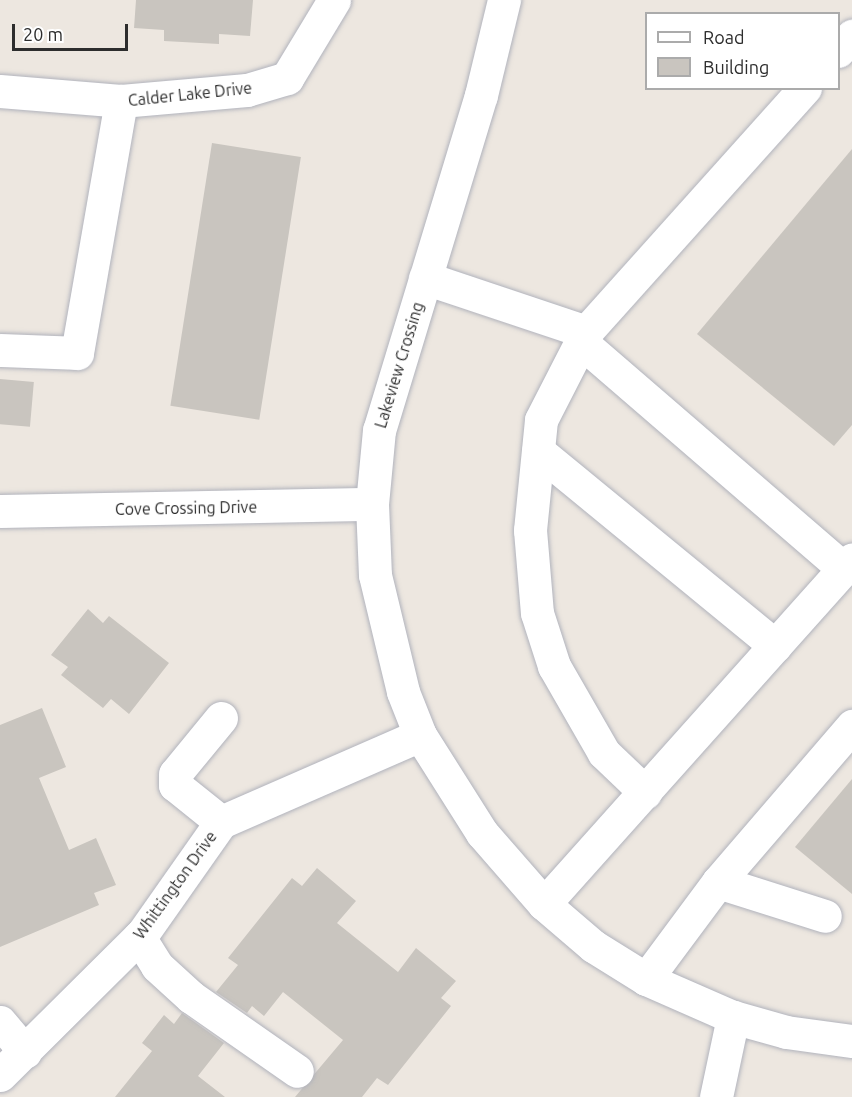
<!DOCTYPE html>
<style>
body{margin:0}
#map{position:relative;width:852px;height:1097px;overflow:hidden;background:#ede7e0;font-family:Ubuntu,sans-serif}
div>[style]{position:absolute}
.building>*{inset:0;background:#c9c5bf;transform-origin:0 0}
.roads{filter:drop-shadow(0 0 2px #b1b3bc) drop-shadow(0 0 2px #b1b3bc)}
.minor>*{height:33px;margin:-16.5px;padding:0 16.5px;transform-origin:16.5px;border-radius:16.5px;background:#fff}
span{translate:-50% -50%;white-space:nowrap;text-align:center;line-height:1.15;-webkit-text-stroke:6px #fff;paint-order:stroke}
.street-label{font-size:16px;color:#2d2d2d}
.legend{position:absolute;left:645px;top:12px;width:195px;height:78px;box-sizing:border-box;background:#fff;border:2px solid #ababab;margin:0;padding:8px 10px;list-style:none;font-size:18px;color:#2d2d2d}
.legend li{display:flex;align-items:center;gap:12px;height:30px}
.legend b{width:30px;border:2px solid #ababab}
.scale{position:absolute;left:12px;top:24px;width:116px;height:27px;box-sizing:border-box;border:3px solid #2d2d2d;border-top:0;padding-left:8px;font-size:18px;line-height:21px;white-space:nowrap;color:#2d2d2d;-webkit-text-stroke:4px #fff;paint-order:stroke}
</style>
<div id="map">
<div class="building">
<i style="clip-path:polygon(136px 0,253px 0,250px 36px,219px 34px,219px 44px,164px 41px,164px 30px,134px 28px)"></i>
<i style="left:212px;top:143px;width:90px;height:266px;rotate:9deg"></i>
<i style="clip-path:polygon(852px 149px,852px 425px,834px 446px,697px 334px)"></i>
<i style="left:0;top:379px;width:34px;height:45px;rotate:5deg"></i>
<i style="clip-path:polygon(88px 609px,103px 623px,109px 616px,169px 663px,129px 714px,111px 699px,103px 708px,61px 675px,68px 667px,51px 655px)"></i>
<i style="clip-path:polygon(42px 708px,66px 767px,39px 778px,69px 850px,96px 838px,116px 885px,94px 893px,99px 905px,0 947px,0 725px)"></i>
<i style="clip-path:polygon(852px 779px,852px 894px,795px 847px)"></i>
<i style="clip-path:polygon(317px 868px,356px 901px,337px 923px,398px 972px,416px 948px,456px 981px,441px 998px,451px 1006px,388px 1085px,377px 1078px,362px 1097px,295px 1097px,343px 1040px,283px 992px,264px 1016px,252px 1006px,247px 1013px,216px 992px,238px 965px,228px 958px,292px 878px,302px 886px)"></i>
<i style="clip-path:polygon(182px 1013px,224px 1043px,198px 1076px,225px 1097px,115px 1097px,152px 1051px,142px 1043px,164px 1015px,174px 1024px)"></i>
</div>
<div class="roads">
<div class="minor">
<i style="left:504px;top:0;width:98px;rotate:103.6deg"></i>
<i style="left:481px;top:95px;width:350px;rotate:106.9deg"></i>
<i style="left:379px;top:430px;width:74px;rotate:95.4deg"></i>
<i style="left:372px;top:504px;width:71px;rotate:87.6deg"></i>
<i style="left:375px;top:575px;width:120px;rotate:76.5deg"></i>
<i style="left:403px;top:692px;width:46px;rotate:68.4deg"></i>
<i style="left:420px;top:735px;width:116px;rotate:57.7deg"></i>
<i style="left:482px;top:833px;width:94px;rotate:48.9deg"></i>
<i style="left:544px;top:904px;width:65px;rotate:40.6deg"></i>
<i style="left:593px;top:946px;width:62px;rotate:31.9deg"></i>
<i style="left:646px;top:979px;width:95px;rotate:23.6deg"></i>
<i style="left:733px;top:1017px;width:55px;rotate:15.8deg"></i>
<i style="left:786px;top:1032px;width:67px;rotate:7.8deg"></i>
<i style="left:838px;top:51px;width:21px;rotate:-47deg"></i>
<i style="left:0;top:91px;width:121px;rotate:4.7deg"></i>
<i style="left:121px;top:101px;width:126px;rotate:-5deg"></i>
<i style="left:247px;top:90px;width:42px;rotate:-16.7deg"></i>
<i style="left:287px;top:78px;width:91px;rotate:-58.9deg"></i>
<i style="left:425px;top:278px;width:170px;rotate:18.5deg"></i>
<i style="left:586px;top:332px;width:328px;rotate:-48.1deg"></i>
<i style="left:586px;top:332px;width:99px;rotate:117.1deg"></i>
<i style="left:541px;top:420px;width:111px;rotate:95.7deg"></i>
<i style="left:530px;top:530px;width:83px;rotate:85.2deg"></i>
<i style="left:537px;top:613px;width:56px;rotate:72.2deg"></i>
<i style="left:554px;top:666px;width:100px;rotate:60.1deg"></i>
<i style="left:604px;top:753px;width:57px;rotate:43.6deg"></i>
<i style="left:581px;top:342px;width:347px;rotate:40.8deg"></i>
<i style="left:0;top:350px;width:77px;rotate:2.2deg"></i>
<i style="left:77px;top:353px;width:256px;rotate:-80.1deg"></i>
<i style="left:538px;top:451px;width:307px;rotate:39.4deg"></i>
<i style="left:0;top:511px;width:372px;rotate:-1.1deg"></i>
<i style="left:221px;top:718px;width:72px;rotate:129.4deg"></i>
<i style="left:175px;top:774px;width:11px;rotate:90deg"></i>
<i style="left:175px;top:785px;width:59px;rotate:38.8deg"></i>
<i style="left:718px;top:882px;width:112px;rotate:17.6deg"></i>
<i style="left:544px;top:904px;width:462px;rotate:-48.2deg"></i>
<i style="left:139px;top:937px;width:34px;rotate:58deg"></i>
<i style="left:157px;top:966px;width:46px;rotate:42.4deg"></i>
<i style="left:191px;top:997px;width:129px;rotate:34.9deg"></i>
<i style="left:646px;top:979px;width:121px;rotate:-53.4deg"></i>
<i style="left:718px;top:882px;width:206px;rotate:-49.3deg"></i>
<i style="left:0;top:1022px;width:39px;rotate:50deg"></i>
<i style="left:0;top:1075px;width:202px;rotate:-44.8deg"></i>
<i style="left:143px;top:933px;width:136px;rotate:-54.9deg"></i>
<i style="left:221px;top:822px;width:217px;rotate:-23.6deg"></i>
<i style="left:716px;top:1097px;width:82px;rotate:-78deg"></i>
</div>
</div>
<div class="street-label">
<span style="left:190px;top:94px;rotate:-6deg">Calder Lake Drive</span>
<span style="left:399px;top:365px;rotate:-73deg">Lakeview Crossing</span>
<span style="left:186px;top:508px;rotate:-1deg">Cove Crossing Drive</span>
<span style="left:175px;top:885px;rotate:-54deg">Whittington Drive</span>
</div>
<ul class="legend">
<li><b style="height:8px;background:#fff"></b>Road</li>
<li><b style="height:16px;background:#c9c5bf"></b>Building</li>
</ul>
<div class="scale">20 m</div>
</div>
